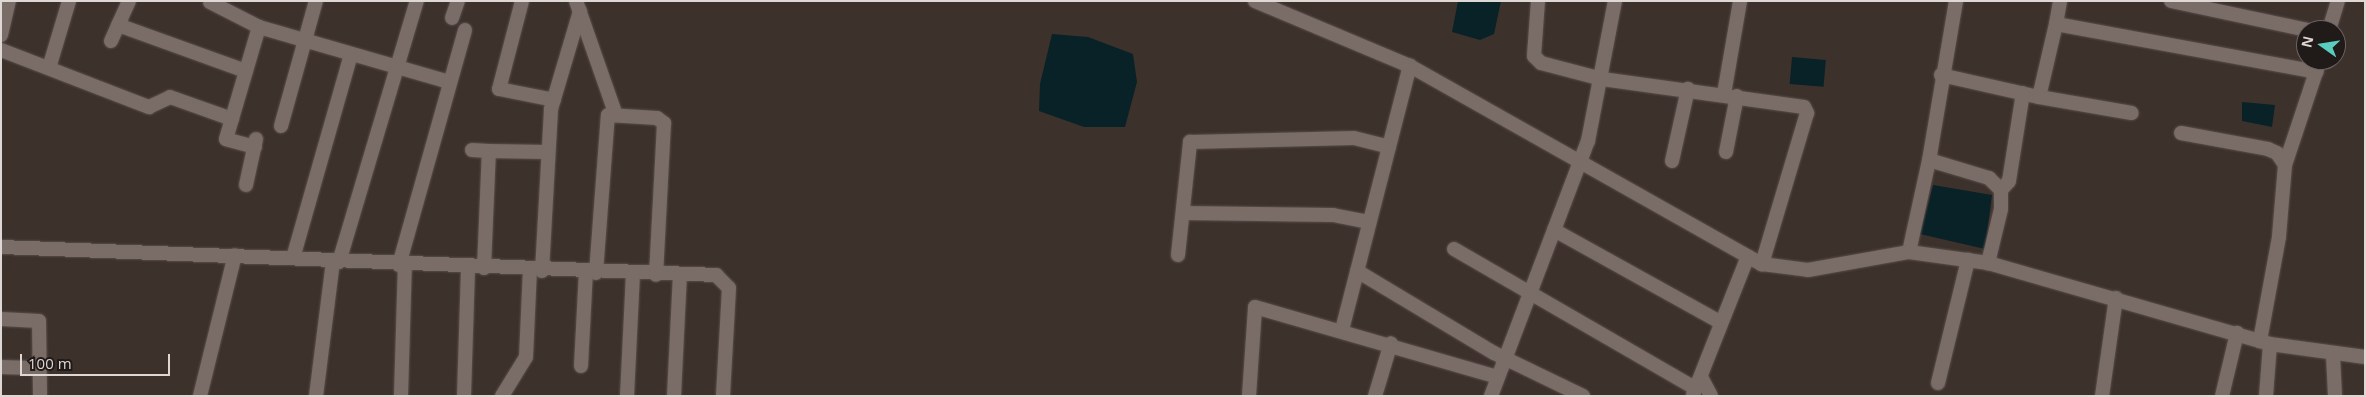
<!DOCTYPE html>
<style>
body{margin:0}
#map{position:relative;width:2366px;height:397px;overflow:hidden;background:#3d312c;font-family:"Open Sans",sans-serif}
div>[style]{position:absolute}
.water>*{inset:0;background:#092227;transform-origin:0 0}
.roads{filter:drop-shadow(0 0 1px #584e4a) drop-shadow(0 0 1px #584e4a)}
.minor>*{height:14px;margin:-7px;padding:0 7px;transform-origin:7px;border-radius:7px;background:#7a6c67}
span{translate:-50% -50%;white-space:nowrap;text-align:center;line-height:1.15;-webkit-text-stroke:5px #201a18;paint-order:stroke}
.frame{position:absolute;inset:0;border:2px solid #dfd7d4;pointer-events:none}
.north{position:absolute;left:2296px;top:20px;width:50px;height:50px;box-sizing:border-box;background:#201a18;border:1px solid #6c6663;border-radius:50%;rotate:283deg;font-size:14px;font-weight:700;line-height:20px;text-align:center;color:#dfd7d4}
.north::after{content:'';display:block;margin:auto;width:18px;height:22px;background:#59cebf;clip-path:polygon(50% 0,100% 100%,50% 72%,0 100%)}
.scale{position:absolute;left:20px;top:354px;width:150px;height:22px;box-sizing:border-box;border:2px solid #dfd7d4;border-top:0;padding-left:6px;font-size:15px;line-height:18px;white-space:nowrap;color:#dfd7d4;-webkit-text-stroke:4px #201a18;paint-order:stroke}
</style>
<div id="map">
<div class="water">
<i style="clip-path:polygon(1458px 1px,1501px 1px,1494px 34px,1480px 40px,1452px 32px)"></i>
<i style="clip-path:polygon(1052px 34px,1088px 37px,1133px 54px,1137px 82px,1125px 127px,1084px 127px,1039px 111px,1040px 84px)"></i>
<i style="left:1792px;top:57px;width:34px;height:27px;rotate:5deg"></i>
<i style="clip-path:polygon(2242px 102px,2275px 105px,2272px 127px,2242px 121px)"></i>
<i style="clip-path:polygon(1933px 185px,1992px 195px,1985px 249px,1920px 234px)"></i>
</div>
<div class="roads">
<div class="minor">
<i style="left:522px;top:1px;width:91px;rotate:104.6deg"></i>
<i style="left:499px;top:89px;width:56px;rotate:11.3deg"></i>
<i style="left:576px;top:1px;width:121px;rotate:70.7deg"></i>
<i style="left:1255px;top:1px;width:168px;rotate:22.8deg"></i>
<i style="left:1410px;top:66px;width:404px;rotate:29.4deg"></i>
<i style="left:1762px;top:264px;width:46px;rotate:7.4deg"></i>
<i style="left:1808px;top:270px;width:103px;rotate:-10.1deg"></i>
<i style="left:1909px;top:252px;width:80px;rotate:7.9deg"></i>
<i style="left:1988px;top:263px;width:293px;rotate:16deg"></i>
<i style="left:2270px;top:344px;width:96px;rotate:7.8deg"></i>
<i style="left:1538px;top:1px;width:55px;rotate:94.2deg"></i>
<i style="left:1534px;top:56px;width:10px;rotate:45deg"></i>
<i style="left:1541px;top:63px;width:63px;rotate:14.7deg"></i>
<i style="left:1602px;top:79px;width:204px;rotate:7.9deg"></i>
<i style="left:1804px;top:107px;width:7px;rotate:63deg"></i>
<i style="left:1807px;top:113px;width:158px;rotate:106.6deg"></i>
<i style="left:1956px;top:1px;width:161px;rotate:99.6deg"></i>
<i style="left:1929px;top:160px;width:63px;rotate:16.7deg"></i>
<i style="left:1989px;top:178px;width:17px;rotate:45deg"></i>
<i style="left:2001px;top:190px;width:19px;rotate:90deg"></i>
<i style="left:2001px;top:209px;width:56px;rotate:103.5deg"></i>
<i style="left:2171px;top:1px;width:139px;rotate:12deg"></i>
<i style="left:210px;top:2px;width:55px;rotate:27deg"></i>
<i style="left:259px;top:27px;width:198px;rotate:16.1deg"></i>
<i style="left:452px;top:18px;width:18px;rotate:-71deg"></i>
<i style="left:2056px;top:24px;width:23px;rotate:-80deg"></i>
<i style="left:118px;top:25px;width:136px;rotate:19.8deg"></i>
<i style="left:2329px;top:30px;width:30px;rotate:-73deg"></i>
<i style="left:1px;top:35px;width:35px;rotate:-77deg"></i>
<i style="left:111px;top:41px;width:44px;rotate:-65.8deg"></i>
<i style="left:1px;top:50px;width:159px;rotate:21.1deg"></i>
<i style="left:149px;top:107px;width:23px;rotate:-25deg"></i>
<i style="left:170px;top:97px;width:66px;rotate:19.5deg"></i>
<i style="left:49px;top:68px;width:70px;rotate:-73.4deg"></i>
<i style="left:1941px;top:75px;width:100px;rotate:12.7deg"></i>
<i style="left:2039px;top:97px;width:75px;rotate:-76.9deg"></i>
<i style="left:2056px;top:24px;width:265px;rotate:10.4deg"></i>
<i style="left:1724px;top:94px;width:94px;rotate:-80.2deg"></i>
<i style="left:2039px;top:97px;width:94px;rotate:9.8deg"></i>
<i style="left:281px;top:126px;width:130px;rotate:-74.4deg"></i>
<i style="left:2181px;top:133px;width:88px;rotate:10.4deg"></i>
<i style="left:2268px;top:149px;width:10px;rotate:24deg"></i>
<i style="left:2277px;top:153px;width:14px;rotate:56deg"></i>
<i style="left:2285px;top:165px;width:72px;rotate:94.8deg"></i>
<i style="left:2279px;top:237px;width:106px;rotate:100.4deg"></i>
<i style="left:255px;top:147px;width:30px;rotate:-165deg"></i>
<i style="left:226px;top:139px;width:117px;rotate:-73.6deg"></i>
<i style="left:472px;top:150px;width:17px;rotate:3deg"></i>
<i style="left:1726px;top:152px;width:57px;rotate:-78.9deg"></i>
<i style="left:1672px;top:161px;width:74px;rotate:-77.5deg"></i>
<i style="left:2285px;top:165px;width:111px;rotate:-71.6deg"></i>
<i style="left:246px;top:185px;width:47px;rotate:-77.7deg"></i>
<i style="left:2001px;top:190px;width:12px;rotate:-48deg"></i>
<i style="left:2009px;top:181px;width:89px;rotate:-81deg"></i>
<i style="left:1183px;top:213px;width:150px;rotate:0.8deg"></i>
<i style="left:1333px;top:215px;width:37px;rotate:11deg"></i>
<i style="left:1554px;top:230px;width:190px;rotate:29deg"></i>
<i style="left:1px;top:247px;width:716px;rotate:2.24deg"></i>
<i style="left:716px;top:275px;width:18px;rotate:45deg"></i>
<i style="left:729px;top:288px;width:108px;rotate:93.2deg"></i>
<i style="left:1454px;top:249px;width:278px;rotate:30deg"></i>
<i style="left:1909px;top:252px;width:94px;rotate:-77.7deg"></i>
<i style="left:1178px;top:255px;width:114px;rotate:-83.9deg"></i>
<i style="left:1190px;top:142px;width:164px;rotate:-1.4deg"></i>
<i style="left:1354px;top:138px;width:36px;rotate:14deg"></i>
<i style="left:293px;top:258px;width:212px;rotate:-74.1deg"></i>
<i style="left:339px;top:262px;width:272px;rotate:-73.4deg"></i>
<i style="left:399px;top:265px;width:244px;rotate:-74.3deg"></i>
<i style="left:484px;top:268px;width:117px;rotate:-87.6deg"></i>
<i style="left:489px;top:151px;width:57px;rotate:1deg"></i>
<i style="left:542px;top:271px;width:162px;rotate:-86.8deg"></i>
<i style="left:551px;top:109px;width:102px;rotate:-73.5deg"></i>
<i style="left:1357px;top:271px;width:160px;rotate:30.9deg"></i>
<i style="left:1494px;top:353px;width:99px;rotate:25.8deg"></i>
<i style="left:596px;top:273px;width:158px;rotate:-85.7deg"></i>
<i style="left:608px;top:115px;width:49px;rotate:3.5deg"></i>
<i style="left:657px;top:118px;width:9px;rotate:36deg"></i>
<i style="left:664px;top:123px;width:152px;rotate:93deg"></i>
<i style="left:1px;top:319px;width:38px;rotate:3deg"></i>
<i style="left:39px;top:321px;width:75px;rotate:89.2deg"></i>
<i style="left:1342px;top:330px;width:273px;rotate:-75.6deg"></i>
<i style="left:2333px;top:355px;width:41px;rotate:87.2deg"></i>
<i style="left:581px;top:366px;width:94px;rotate:-87deg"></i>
<i style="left:1px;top:367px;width:38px;rotate:2deg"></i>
<i style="left:1701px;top:377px;width:21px;rotate:62deg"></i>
<i style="left:1938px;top:383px;width:127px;rotate:-76.3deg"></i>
<i style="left:1693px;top:395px;width:149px;rotate:-68.4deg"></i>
<i style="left:200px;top:396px;width:145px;rotate:-76.1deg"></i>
<i style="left:316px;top:396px;width:135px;rotate:-82.8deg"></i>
<i style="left:401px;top:396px;width:131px;rotate:-88.3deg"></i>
<i style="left:464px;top:396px;width:128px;rotate:-88.2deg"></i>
<i style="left:502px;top:396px;width:46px;rotate:-58.4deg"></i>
<i style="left:526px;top:357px;width:87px;rotate:-87.4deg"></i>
<i style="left:627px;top:396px;width:122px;rotate:-87.2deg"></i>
<i style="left:674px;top:396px;width:121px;rotate:-87.2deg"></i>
<i style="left:1249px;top:396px;width:89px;rotate:-86.1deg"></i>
<i style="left:1255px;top:307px;width:252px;rotate:16.1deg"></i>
<i style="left:1375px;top:396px;width:55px;rotate:-73.2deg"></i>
<i style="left:1491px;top:396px;width:273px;rotate:-69.2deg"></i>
<i style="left:1588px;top:141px;width:143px;rotate:-79.1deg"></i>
<i style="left:2102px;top:396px;width:99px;rotate:-81.9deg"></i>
<i style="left:2222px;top:396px;width:65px;rotate:-76.6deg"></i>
<i style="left:2266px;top:396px;width:52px;rotate:-85.6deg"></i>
</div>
</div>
<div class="frame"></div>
<div class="north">N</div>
<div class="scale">100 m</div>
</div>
